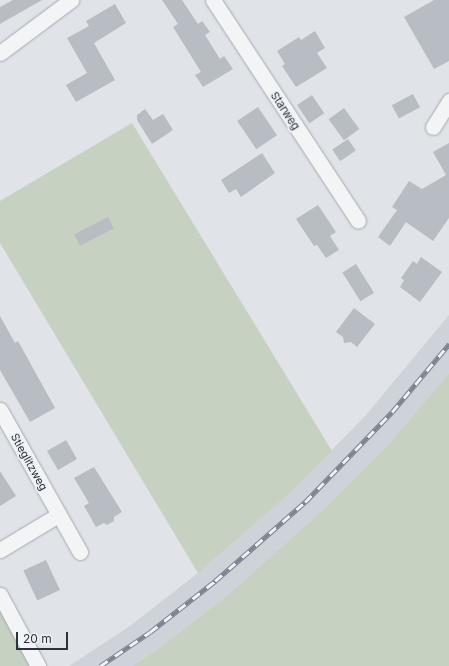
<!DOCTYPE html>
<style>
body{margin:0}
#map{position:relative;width:449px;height:666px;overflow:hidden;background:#e0e3e7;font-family:Inter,sans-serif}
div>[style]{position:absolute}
.built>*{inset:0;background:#ced3d9}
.green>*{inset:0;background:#c6d1c2}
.building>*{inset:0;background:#b8bdc4;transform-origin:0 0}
.roads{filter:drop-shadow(0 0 1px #a6aab1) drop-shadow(0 0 1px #a6aab1)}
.street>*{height:15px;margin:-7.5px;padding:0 7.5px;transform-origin:7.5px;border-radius:7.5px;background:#f2f4f6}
.rail>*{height:4.5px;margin-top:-2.25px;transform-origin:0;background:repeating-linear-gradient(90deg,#eff2f5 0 9px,#7b848f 0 18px);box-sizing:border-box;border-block:1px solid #7b848f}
span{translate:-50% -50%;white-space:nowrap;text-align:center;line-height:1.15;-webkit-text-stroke:4px #eff2f5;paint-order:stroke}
.street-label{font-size:11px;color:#2a323d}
.scale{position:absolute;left:16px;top:632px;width:52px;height:18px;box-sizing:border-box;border:2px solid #2a323d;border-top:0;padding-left:5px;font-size:12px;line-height:14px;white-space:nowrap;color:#2a323d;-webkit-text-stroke:3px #eff2f5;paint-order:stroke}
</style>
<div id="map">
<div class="built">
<i style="clip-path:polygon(449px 315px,449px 373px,392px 440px,316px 516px,230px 593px,154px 652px,132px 666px,69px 666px,130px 626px,198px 573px,287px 496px,366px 415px)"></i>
</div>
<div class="green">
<i style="clip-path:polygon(132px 123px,332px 451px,287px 496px,198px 573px,0 243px,0 201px)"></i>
<i style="clip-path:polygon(449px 373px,449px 666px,132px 666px,154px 652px,230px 593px,316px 516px,392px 440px)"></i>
<i style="clip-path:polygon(0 606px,32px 666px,0 666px)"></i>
</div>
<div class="building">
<i style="clip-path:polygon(13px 0,42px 0,0 24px,0 7px)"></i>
<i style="clip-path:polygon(162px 0,182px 0,198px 24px,202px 21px,210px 32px,205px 35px,220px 59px,224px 56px,233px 69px,203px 87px,195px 75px,201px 72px,173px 27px,178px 24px)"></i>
<i style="clip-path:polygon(434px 0,449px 0,449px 61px,434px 69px,404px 17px)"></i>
<i style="clip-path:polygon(115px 4px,126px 23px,94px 43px,115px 80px,76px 102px,66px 85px,87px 73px,67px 38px,89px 26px,86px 21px)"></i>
<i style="clip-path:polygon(315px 31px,325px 48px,317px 53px,327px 68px,296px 87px,282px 66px,285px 64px,277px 51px,299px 37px,301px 40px)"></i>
<i style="left:413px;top:94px;width:15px;height:24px;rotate:62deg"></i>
<i style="left:312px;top:95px;width:22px;height:18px;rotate:56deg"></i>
<i style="left:258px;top:107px;width:34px;height:25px;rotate:56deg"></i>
<i style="left:344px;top:108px;width:26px;height:19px;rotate:54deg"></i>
<i style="clip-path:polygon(145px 109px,153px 120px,163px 114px,173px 130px,152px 144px,137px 120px,137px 115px)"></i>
<i style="left:348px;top:139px;width:14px;height:19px;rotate:56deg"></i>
<i style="clip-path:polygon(449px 143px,449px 218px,433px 241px,406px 222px,390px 246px,378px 237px,397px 210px,392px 207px,409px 181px,422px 189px,446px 175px,433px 152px)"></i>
<i style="clip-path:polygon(262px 153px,275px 173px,241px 197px,236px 189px,229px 193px,221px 180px)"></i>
<i style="clip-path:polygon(318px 205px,336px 232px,330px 236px,339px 250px,326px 258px,317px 245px,314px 246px,296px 219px)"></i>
<i style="left:108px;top:217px;width:13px;height:38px;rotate:63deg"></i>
<i style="clip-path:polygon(421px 257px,442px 272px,420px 302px,400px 287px,404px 280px,401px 278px,413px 261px,417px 264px)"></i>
<i style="left:356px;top:264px;width:34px;height:16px;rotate:58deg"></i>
<i style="clip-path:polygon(354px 308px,375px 324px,357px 347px,351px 342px,344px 343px,343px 337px,336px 332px)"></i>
<i style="clip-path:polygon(0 316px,15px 343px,18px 341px,55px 408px,30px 422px,0 370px)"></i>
<i style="left:66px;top:440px;width:22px;height:22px;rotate:60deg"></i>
<i style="clip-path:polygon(94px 467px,122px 512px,114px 517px,114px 521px,107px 525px,104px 523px,96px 527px,84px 506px,89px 503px,74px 478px)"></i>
<i style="clip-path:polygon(0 471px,16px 496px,0 506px)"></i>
<i style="left:46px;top:560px;width:33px;height:25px;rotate:65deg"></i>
</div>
<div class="roads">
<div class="street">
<i style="left:213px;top:0;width:264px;rotate:56.7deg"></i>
<i style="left:0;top:53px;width:89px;rotate:-36.7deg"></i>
<i style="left:433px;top:127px;width:31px;rotate:-58deg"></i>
<i style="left:0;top:410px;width:163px;rotate:60.6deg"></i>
<i style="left:0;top:550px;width:68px;rotate:-31.1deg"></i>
<i style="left:0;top:595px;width:81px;rotate:61.8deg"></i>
</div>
</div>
<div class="rail">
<i style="left:100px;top:666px;width:60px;rotate:-34.2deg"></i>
<i style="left:150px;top:632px;width:83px;rotate:-38.1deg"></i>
<i style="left:215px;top:581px;width:120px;rotate:-41.3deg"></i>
<i style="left:305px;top:502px;width:125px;rotate:-46deg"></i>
<i style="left:392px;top:412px;width:89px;rotate:-50deg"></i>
</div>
<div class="street-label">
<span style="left:285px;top:111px;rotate:57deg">Starweg</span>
<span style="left:29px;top:462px;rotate:61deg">Stieglitzweg</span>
</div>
<div class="scale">20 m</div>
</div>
